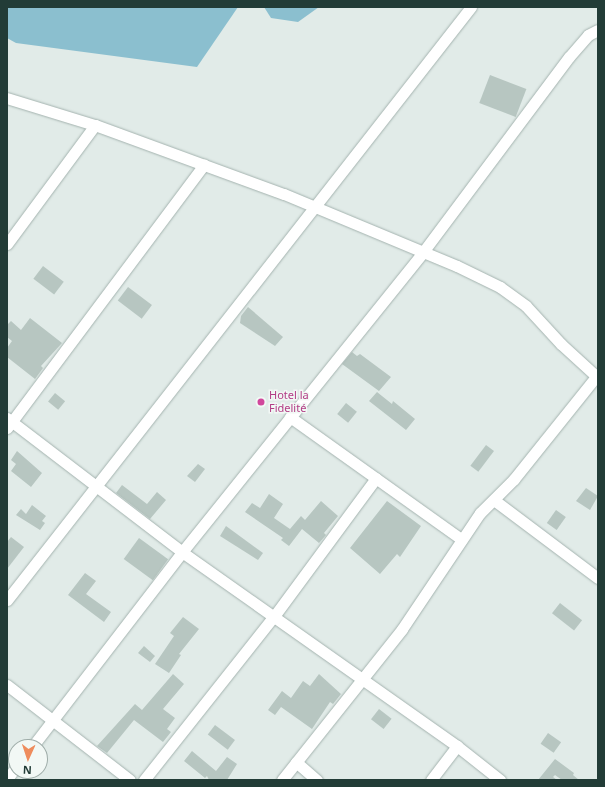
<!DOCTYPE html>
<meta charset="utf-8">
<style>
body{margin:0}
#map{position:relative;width:605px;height:787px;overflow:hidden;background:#e1ebe8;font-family:"Noto Sans",sans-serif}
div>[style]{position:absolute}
.water>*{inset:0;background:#8bbfcf}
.building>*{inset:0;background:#b7c6c1;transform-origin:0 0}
.roads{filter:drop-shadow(0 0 1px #a4b3af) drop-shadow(0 0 1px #a4b3af)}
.minor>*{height:11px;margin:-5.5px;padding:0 5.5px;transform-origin:5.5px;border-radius:5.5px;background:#fff}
.dots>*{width:11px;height:11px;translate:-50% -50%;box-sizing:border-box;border:2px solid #f2f8f5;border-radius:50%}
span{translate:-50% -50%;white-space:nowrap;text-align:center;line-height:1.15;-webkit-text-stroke:3px #f2f8f5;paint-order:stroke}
.hotel-label{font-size:11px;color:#b23c85}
.left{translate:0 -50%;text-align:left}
.frame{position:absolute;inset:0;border:8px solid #223c37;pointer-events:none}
.north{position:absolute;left:8px;top:739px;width:40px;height:40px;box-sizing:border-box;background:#f2f8f5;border:1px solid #9fada9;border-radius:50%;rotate:183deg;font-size:11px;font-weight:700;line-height:16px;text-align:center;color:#223c37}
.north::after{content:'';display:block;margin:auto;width:14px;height:18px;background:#ee8c5d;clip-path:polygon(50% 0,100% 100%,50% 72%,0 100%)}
</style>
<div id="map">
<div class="water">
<i style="clip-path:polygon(7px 7px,238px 7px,197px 67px,16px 43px,7px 38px)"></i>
<i style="clip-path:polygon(264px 7px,319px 7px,298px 22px,271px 18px)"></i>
</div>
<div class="building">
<i style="left:490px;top:75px;width:39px;height:30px;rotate:21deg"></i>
<i style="left:43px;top:266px;width:26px;height:16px;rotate:37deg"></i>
<i style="left:128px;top:287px;width:30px;height:17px;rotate:37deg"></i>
<i style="clip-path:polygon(248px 307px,283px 337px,275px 346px,240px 323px,241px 316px)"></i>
<i style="clip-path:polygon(30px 318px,62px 343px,41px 366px,43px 368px,35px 379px,7px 357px,7px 348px,12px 341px,7px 337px,7px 325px,11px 321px,21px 330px)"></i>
<i style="clip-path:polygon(352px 352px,357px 356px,360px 354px,391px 377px,379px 391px,342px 364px)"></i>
<i style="clip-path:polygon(377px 392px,392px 404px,393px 401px,415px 419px,406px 430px,369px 401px)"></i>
<i style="left:55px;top:393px;width:13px;height:11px;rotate:39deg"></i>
<i style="left:346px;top:403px;width:14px;height:14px;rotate:39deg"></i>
<i style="left:486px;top:445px;width:10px;height:26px;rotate:37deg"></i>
<i style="clip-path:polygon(17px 451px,42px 473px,31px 487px,11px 471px,16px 464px,11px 460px)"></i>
<i style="clip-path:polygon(198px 464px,205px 469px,195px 482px,187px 476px)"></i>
<i style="clip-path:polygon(122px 485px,147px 504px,157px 492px,166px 500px,150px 519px,116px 493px)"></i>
<i style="clip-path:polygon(586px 488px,598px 496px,590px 510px,576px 501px)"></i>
<i style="clip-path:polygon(269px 494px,283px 504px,274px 518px,290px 529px,301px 516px,305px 520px,321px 501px,338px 516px,324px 533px,326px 535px,319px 543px,302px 529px,289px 546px,281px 540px,283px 538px,245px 512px,252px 503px,260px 508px)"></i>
<i style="clip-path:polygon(387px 501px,421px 526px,400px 557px,397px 554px,380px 574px,350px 548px)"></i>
<i style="clip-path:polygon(32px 505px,46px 516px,42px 521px,45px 523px,40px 530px,16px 515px,21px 509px,26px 514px)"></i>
<i style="left:556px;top:510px;width:12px;height:16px;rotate:35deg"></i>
<i style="clip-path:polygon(226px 526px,263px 553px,258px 560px,220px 536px)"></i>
<i style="clip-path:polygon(11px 537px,24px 547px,7px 569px,7px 542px)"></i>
<i style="left:139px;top:538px;width:36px;height:26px;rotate:36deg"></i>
<i style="clip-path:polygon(85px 573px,96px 581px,86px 594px,111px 612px,104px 622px,68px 595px)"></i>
<i style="left:560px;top:603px;width:28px;height:13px;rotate:38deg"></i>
<i style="clip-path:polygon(183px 617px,199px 629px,179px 654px,181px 655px,169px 673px,155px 664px,174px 636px,170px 633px)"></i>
<i style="clip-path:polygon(144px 646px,155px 656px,150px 662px,138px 653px)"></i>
<i style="clip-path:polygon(173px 674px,184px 684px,163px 709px,175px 718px,167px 729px,171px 732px,163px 742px,134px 720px,107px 753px,97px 746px,135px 704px,142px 710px)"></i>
<i style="clip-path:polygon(319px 674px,341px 694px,333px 704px,330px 702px,312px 729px,281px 707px,275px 715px,268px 710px,282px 691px,291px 698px,303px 681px,310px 686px)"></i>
<i style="left:379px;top:709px;width:16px;height:13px;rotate:38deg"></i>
<i style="left:215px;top:725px;width:25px;height:12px;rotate:37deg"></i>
<i style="left:548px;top:733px;width:16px;height:13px;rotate:35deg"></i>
<i style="clip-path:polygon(192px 751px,216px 771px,227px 757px,237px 764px,227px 780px,209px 780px,207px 776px,205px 778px,184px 761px)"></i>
<i style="clip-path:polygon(555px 759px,574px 773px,573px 775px,579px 780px,562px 780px,555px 775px,553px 777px,557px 780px,538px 780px)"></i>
</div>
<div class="roads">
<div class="minor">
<i style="left:7px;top:98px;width:92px;rotate:17.1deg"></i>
<i style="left:95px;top:125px;width:201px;rotate:20.1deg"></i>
<i style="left:284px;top:194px;width:187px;rotate:22.6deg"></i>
<i style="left:457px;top:266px;width:48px;rotate:26deg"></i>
<i style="left:500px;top:287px;width:32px;rotate:36deg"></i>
<i style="left:526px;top:306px;width:52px;rotate:47.4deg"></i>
<i style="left:561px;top:344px;width:47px;rotate:42.4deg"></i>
<i style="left:7px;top:244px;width:148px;rotate:-53.5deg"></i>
<i style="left:290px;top:417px;width:210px;rotate:35.5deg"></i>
<i style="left:7px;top:418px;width:220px;rotate:37.4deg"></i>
<i style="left:182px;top:552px;width:337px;rotate:35.2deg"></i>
<i style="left:457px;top:746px;width:55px;rotate:38.3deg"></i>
<i style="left:7px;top:428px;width:329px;rotate:-53.2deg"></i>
<i style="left:494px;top:500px;width:130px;rotate:36.9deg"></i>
<i style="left:7px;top:600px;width:753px;rotate:-51.96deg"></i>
<i style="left:7px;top:685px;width:155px;rotate:37.7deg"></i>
<i style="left:32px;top:747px;width:246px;rotate:-52.4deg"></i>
<i style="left:182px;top:552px;width:385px;rotate:-51.2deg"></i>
<i style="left:423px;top:252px;width:244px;rotate:-53.2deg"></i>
<i style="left:569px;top:57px;width:29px;rotate:-49deg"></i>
<i style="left:588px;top:35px;width:11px;rotate:-27deg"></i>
<i style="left:296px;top:762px;width:28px;rotate:41deg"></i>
<i style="left:7px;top:779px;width:15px;rotate:-53deg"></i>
<i style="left:144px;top:780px;width:211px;rotate:-51.6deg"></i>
<i style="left:275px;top:615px;width:170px;rotate:-53.6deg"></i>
<i style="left:282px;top:780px;width:193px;rotate:-51.5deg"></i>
<i style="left:402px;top:629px;width:140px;rotate:-56.1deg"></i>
<i style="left:480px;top:513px;width:48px;rotate:-45deg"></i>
<i style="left:514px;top:479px;width:134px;rotate:-51.3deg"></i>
<i style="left:431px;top:780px;width:43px;rotate:-52.6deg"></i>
</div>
</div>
<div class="dots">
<i style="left:261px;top:402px;background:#d1479c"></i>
</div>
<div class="hotel-label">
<span class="left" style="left:269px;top:402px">Hotel la<br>Fidelité</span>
</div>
<div class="frame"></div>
<div class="north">N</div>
</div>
